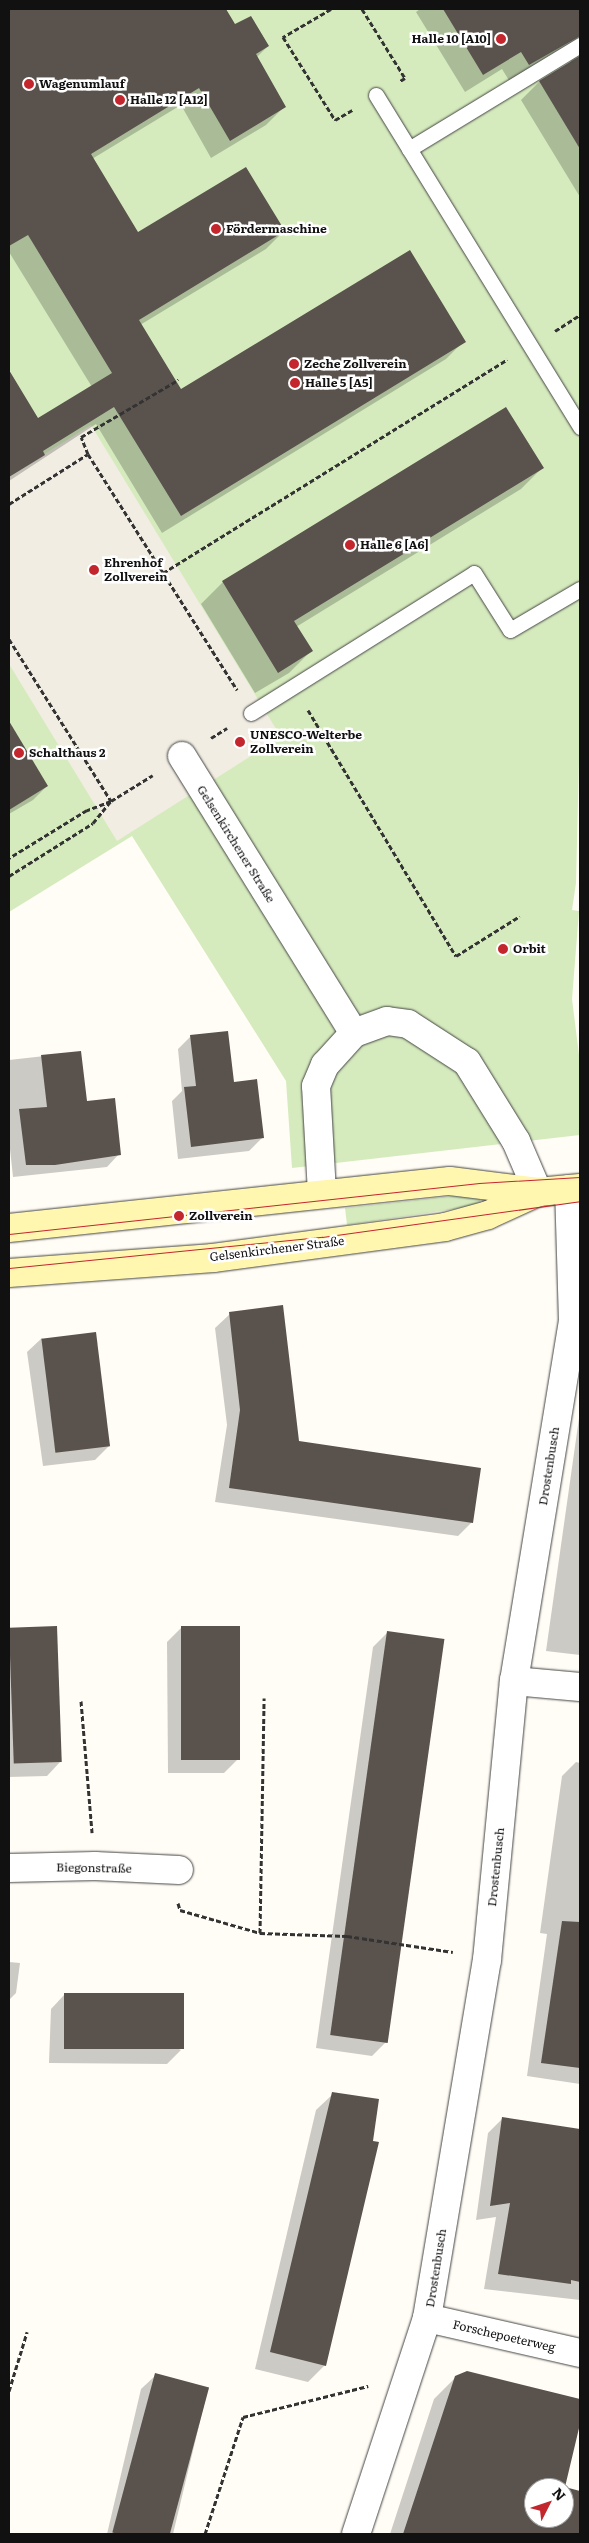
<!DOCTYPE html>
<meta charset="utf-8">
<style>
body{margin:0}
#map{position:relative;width:589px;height:2543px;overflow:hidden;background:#fffdf5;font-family:Literata,serif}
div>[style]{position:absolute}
.green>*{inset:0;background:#d5ebbd}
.plaza>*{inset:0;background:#f1ede2}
.shadow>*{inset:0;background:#0003}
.building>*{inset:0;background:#5a524d;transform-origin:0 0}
.path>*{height:3px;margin-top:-1.5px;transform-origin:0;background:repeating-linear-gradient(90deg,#333 0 5px,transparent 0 7.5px)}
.roads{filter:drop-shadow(0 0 1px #444) drop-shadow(0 0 1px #444)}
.lane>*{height:15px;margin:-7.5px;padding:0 7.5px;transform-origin:7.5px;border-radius:7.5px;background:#fff}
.street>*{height:28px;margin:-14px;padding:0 14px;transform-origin:14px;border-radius:14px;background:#fff}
.secondary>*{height:28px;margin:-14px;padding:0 14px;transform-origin:14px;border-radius:14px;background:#fff6b0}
.tram>*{height:1px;margin:-0.5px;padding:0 0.5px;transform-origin:0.5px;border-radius:0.5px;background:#c4262e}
.dots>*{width:14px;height:14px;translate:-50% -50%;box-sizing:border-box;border:2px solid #fff;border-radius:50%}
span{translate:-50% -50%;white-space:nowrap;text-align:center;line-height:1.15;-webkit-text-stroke:5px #fff;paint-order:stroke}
.poi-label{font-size:12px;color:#111;font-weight:700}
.right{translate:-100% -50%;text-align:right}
.left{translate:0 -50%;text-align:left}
.street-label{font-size:12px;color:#111}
.frame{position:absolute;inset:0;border:10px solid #111;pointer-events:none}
.north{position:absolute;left:524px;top:2478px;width:50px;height:50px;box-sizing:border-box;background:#fff;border:1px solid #a0a0a0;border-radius:50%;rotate:49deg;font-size:14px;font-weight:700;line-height:20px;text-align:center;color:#111}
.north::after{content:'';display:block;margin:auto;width:18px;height:22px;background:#c4262e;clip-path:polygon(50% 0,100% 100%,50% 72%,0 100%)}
</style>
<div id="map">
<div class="green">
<i style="clip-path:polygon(9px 9px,580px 9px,580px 719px,576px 883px,572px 910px,579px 911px,572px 999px,580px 1063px,580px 1135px,292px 1168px,286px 1081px,132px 836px,9px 912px)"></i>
<i style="clip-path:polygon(479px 1193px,481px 1205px,347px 1225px,345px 1208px)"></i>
</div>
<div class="plaza">
<i style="clip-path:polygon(91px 425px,281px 737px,117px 841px,9px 664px,9px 476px)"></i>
</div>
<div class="shadow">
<i style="clip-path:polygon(9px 9px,225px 9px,235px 26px,268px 46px,256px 58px,284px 107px,266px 125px,211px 158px,181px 105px,92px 159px,138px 234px,284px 231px,266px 249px,140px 325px,181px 391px,464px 341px,446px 359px,162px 533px,96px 424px,9px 481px,9px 373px,37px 420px,92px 387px,9px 252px)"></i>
<i style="clip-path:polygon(420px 9px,580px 9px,580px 197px,521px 100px,539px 82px,571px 63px,570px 58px,510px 82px,502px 69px,465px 92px,416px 12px)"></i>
<i style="clip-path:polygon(506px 409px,542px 468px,521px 489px,296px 627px,311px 651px,289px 673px,255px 693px,201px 604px,223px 582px)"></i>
<i style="clip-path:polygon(9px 723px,47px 786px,33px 800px,9px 814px)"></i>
<i style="clip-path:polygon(191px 1036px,233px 1083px,262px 1138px,249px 1151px,178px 1159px,172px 1101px,182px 1091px,178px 1049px)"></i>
<i style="clip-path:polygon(80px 1052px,86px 1102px,119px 1154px,107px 1167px,13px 1177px,9px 1140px,9px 1060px)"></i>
<i style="clip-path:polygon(230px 1314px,298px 1442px,472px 1522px,458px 1536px,215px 1502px,227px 1425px,215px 1328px)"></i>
<i style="clip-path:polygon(42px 1338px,110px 1445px,95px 1460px,43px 1466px,27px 1352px)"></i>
<i style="clip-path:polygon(580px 1411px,580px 1655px,546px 1651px)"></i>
<i style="clip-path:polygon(56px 1627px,61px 1761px,47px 1776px,9px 1777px,9px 1630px)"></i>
<i style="clip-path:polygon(181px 1628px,238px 1759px,224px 1773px,168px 1773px,167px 1642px)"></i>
<i style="clip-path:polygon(387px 1633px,386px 2042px,372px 2056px,316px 2048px,373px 1647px)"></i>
<i style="clip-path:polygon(576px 1762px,580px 1763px,580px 2084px,527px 2076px,547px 1934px,540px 1933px,562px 1776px)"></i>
<i style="clip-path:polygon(9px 1962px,20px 1963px,16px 1993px,9px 2000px)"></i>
<i style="clip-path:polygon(65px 1994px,181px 2050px,167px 2064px,49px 2063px,51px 2009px)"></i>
<i style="clip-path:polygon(333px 2094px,372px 2142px,325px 2365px,308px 2382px,255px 2369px,316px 2110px)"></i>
<i style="clip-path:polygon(502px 2119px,580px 2130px,580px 2300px,484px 2289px,496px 2217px,476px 2220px,488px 2133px)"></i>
<i style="clip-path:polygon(467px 2373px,580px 2400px,580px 2419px,563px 2488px,534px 2488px,534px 2518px,564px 2518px,564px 2488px,580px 2492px,580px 2534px,390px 2534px,434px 2399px,456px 2377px)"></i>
<i style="clip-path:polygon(156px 2375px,208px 2388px,173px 2534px,107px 2534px,141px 2389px)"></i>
</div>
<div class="building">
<i style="clip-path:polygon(9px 9px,226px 9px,235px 24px,251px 16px,269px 46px,256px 54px,286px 107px,230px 141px,199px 88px,91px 154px,138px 232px,246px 167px,285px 231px,139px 320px,181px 389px,410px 250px,466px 342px,181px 516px,114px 407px,43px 451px,45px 455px,9px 477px,9px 370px,38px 418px,112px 373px,28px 235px,9px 246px)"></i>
<i style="clip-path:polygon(443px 9px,580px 9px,580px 36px,529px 65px,521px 52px,483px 75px)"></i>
<i style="clip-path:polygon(580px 56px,580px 149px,539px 81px)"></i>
<i style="clip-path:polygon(506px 407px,544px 468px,294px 621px,313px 651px,278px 673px,222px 581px)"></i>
<i style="clip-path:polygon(9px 721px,48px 786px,9px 810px)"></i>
<i style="clip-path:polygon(228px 1031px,234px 1082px,257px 1079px,264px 1138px,191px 1147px,184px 1087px,196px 1086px,190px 1035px)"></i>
<i style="clip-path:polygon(81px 1051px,87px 1101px,115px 1098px,121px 1155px,55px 1165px,26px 1165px,19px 1109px,47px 1107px,41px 1055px)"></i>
<i style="clip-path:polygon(283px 1305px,299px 1441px,481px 1468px,473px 1523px,229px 1488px,240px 1410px,229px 1312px)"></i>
<i style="left:96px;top:1332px;width:115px;height:55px;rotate:83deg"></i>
<i style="left:57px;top:1626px;width:136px;height:48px;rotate:88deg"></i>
<i style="left:181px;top:1626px;width:59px;height:134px"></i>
<i style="left:387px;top:1631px;width:58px;height:408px;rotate:8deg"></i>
<i style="clip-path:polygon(562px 1921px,580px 1922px,580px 2068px,541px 2063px)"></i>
<i style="left:64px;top:1993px;width:120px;height:56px"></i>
<i style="clip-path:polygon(332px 2092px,379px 2099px,373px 2141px,379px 2142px,326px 2366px,270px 2352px)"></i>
<i style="clip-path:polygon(502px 2117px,580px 2129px,580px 2282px,571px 2280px,571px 2284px,498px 2274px,510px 2203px,490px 2206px)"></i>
<i style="clip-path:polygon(evenodd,467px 2371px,580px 2399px,580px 2424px,565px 2487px,580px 2491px,580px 2534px,403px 2534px,455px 2376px,467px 2371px,534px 2488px,564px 2488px,564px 2518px,534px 2518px,534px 2488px)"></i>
<i style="left:155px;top:2373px;width:56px;height:165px;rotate:15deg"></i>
</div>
<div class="path">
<i style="left:331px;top:9px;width:56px;rotate:149.7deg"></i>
<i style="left:283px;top:37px;width:98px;rotate:57.9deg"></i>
<i style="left:335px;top:120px;width:20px;rotate:-30deg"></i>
<i style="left:362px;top:9px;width:81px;rotate:58.1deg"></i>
<i style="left:405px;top:78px;width:6px;rotate:149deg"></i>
<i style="left:555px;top:331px;width:30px;rotate:-33deg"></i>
<i style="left:88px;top:454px;width:18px;rotate:-112deg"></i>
<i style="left:81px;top:437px;width:113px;rotate:-30.4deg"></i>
<i style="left:9px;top:504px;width:93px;rotate:-32.3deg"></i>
<i style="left:88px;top:454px;width:279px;rotate:57.7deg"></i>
<i style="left:163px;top:573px;width:405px;rotate:-31.8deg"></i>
<i style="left:9px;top:639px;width:191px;rotate:57.8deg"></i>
<i style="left:111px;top:801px;width:26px;rotate:159deg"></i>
<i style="left:87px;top:810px;width:92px;rotate:148.4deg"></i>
<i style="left:308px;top:710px;width:287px;rotate:59deg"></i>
<i style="left:456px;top:956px;width:75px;rotate:-32deg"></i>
<i style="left:211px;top:738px;width:19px;rotate:-32deg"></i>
<i style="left:9px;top:876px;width:99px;rotate:-32.2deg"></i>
<i style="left:93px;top:823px;width:28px;rotate:-51deg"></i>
<i style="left:111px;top:801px;width:49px;rotate:-31.8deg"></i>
<i style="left:81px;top:1701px;width:132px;rotate:85.2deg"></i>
<i style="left:178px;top:1903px;width:7px;rotate:74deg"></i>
<i style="left:180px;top:1910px;width:83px;rotate:16deg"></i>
<i style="left:260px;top:1933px;width:87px;rotate:2deg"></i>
<i style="left:347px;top:1936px;width:107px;rotate:8.6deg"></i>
<i style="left:260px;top:1933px;width:235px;rotate:-89deg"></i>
<i style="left:9px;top:2391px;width:62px;rotate:-73deg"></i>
<i style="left:205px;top:2534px;width:123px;rotate:-72deg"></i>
<i style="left:243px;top:2417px;width:129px;rotate:-13.9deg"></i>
</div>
<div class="roads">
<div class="lane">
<i style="left:376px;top:95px;width:390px;rotate:58.4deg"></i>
<i style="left:409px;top:149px;width:200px;rotate:-31.3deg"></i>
<i style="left:251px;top:713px;width:263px;rotate:-32.1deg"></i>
<i style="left:474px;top:573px;width:67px;rotate:57.7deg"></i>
<i style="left:510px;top:630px;width:81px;rotate:-30.4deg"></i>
</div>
<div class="street">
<i style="left:182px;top:756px;width:326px;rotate:58.2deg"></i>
<i style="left:322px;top:1193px;width:107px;rotate:-93.2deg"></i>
<i style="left:316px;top:1086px;width:23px;rotate:-67deg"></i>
<i style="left:325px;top:1065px;width:43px;rotate:-47.8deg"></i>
<i style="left:354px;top:1033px;width:35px;rotate:-20deg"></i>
<i style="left:387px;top:1021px;width:21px;rotate:8deg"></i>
<i style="left:408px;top:1024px;width:70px;rotate:32.8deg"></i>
<i style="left:467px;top:1062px;width:93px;rotate:58.2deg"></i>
<i style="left:516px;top:1141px;width:56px;rotate:66.7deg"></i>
<i style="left:514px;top:1681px;width:66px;rotate:5.2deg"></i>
<i style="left:9px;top:1868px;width:86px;rotate:-1.3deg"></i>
<i style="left:95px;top:1866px;width:84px;rotate:2.7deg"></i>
<i style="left:427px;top:2318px;width:157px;rotate:12.9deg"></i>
<i style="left:356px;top:2534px;width:227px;rotate:-71.8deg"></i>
<i style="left:427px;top:2318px;width:363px;rotate:-80.5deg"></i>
<i style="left:487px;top:1960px;width:280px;rotate:-84.5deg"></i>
<i style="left:514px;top:1681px;width:364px;rotate:-80.7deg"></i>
<i style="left:573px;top:1322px;width:133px;rotate:-91.7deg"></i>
</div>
<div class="secondary">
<i style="left:9px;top:1228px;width:443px;rotate:-6.1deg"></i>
<i style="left:450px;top:1181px;width:89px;rotate:7.1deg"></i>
<i style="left:538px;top:1192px;width:42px;rotate:-5.4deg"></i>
<i style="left:9px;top:1273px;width:205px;rotate:-4.2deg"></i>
<i style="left:213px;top:1258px;width:234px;rotate:-7.6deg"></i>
<i style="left:445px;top:1227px;width:45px;rotate:-15.6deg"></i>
<i style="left:488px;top:1215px;width:55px;rotate:-24.7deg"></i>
</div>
</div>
<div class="tram">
<i style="left:9px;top:1234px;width:473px;rotate:-6.2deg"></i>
<i style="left:479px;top:1183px;width:101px;rotate:-3.4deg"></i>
<i style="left:9px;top:1268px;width:315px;rotate:-5.7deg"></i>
<i style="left:322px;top:1237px;width:260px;rotate:-7.9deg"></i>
</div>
<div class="dots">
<i style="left:501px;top:39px;background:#c4262e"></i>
<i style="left:29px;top:84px;background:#c4262e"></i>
<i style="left:120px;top:100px;background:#c4262e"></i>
<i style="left:216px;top:229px;background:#c4262e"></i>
<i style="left:294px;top:364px;background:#c4262e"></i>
<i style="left:295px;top:383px;background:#c4262e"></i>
<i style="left:350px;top:545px;background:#c4262e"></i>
<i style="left:94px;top:570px;background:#c4262e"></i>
<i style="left:240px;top:742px;background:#c4262e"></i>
<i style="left:19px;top:753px;background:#c4262e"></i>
<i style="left:503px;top:949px;background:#c4262e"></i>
<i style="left:179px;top:1216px;background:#c4262e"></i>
</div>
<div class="poi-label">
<span class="right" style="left:491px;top:39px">Halle 10 [A10]</span>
<span class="left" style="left:39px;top:84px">Wagenumlauf</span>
<span class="left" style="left:130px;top:100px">Halle 12 [A12]</span>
<span class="left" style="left:226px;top:229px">Fördermaschine</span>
<span class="left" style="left:304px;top:364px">Zeche Zollverein</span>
<span class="left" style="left:305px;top:383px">Halle 5 [A5]</span>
<span class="left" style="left:360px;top:545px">Halle 6 [A6]</span>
<span class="left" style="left:104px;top:570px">Ehrenhof<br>Zollverein</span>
<span class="left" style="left:250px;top:742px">UNESCO-Welterbe<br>Zollverein</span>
<span class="left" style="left:29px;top:753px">Schalthaus 2</span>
<span class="left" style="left:513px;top:949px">Orbit</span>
<span class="left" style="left:189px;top:1216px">Zollverein</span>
</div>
<div class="street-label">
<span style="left:236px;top:844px;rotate:58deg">Gelsenkirchener Straße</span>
<span style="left:277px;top:1249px;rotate:-7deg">Gelsenkirchener Straße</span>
<span style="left:549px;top:1466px;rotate:-81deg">Drostenbusch</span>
<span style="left:496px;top:1867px;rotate:-84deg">Drostenbusch</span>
<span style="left:94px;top:1868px;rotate:1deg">Biegonstraße</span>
<span style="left:436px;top:2268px;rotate:-81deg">Drostenbusch</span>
<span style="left:504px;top:2336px;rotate:13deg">Forschepoeterweg</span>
</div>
<div class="frame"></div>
<div class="north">N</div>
</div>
